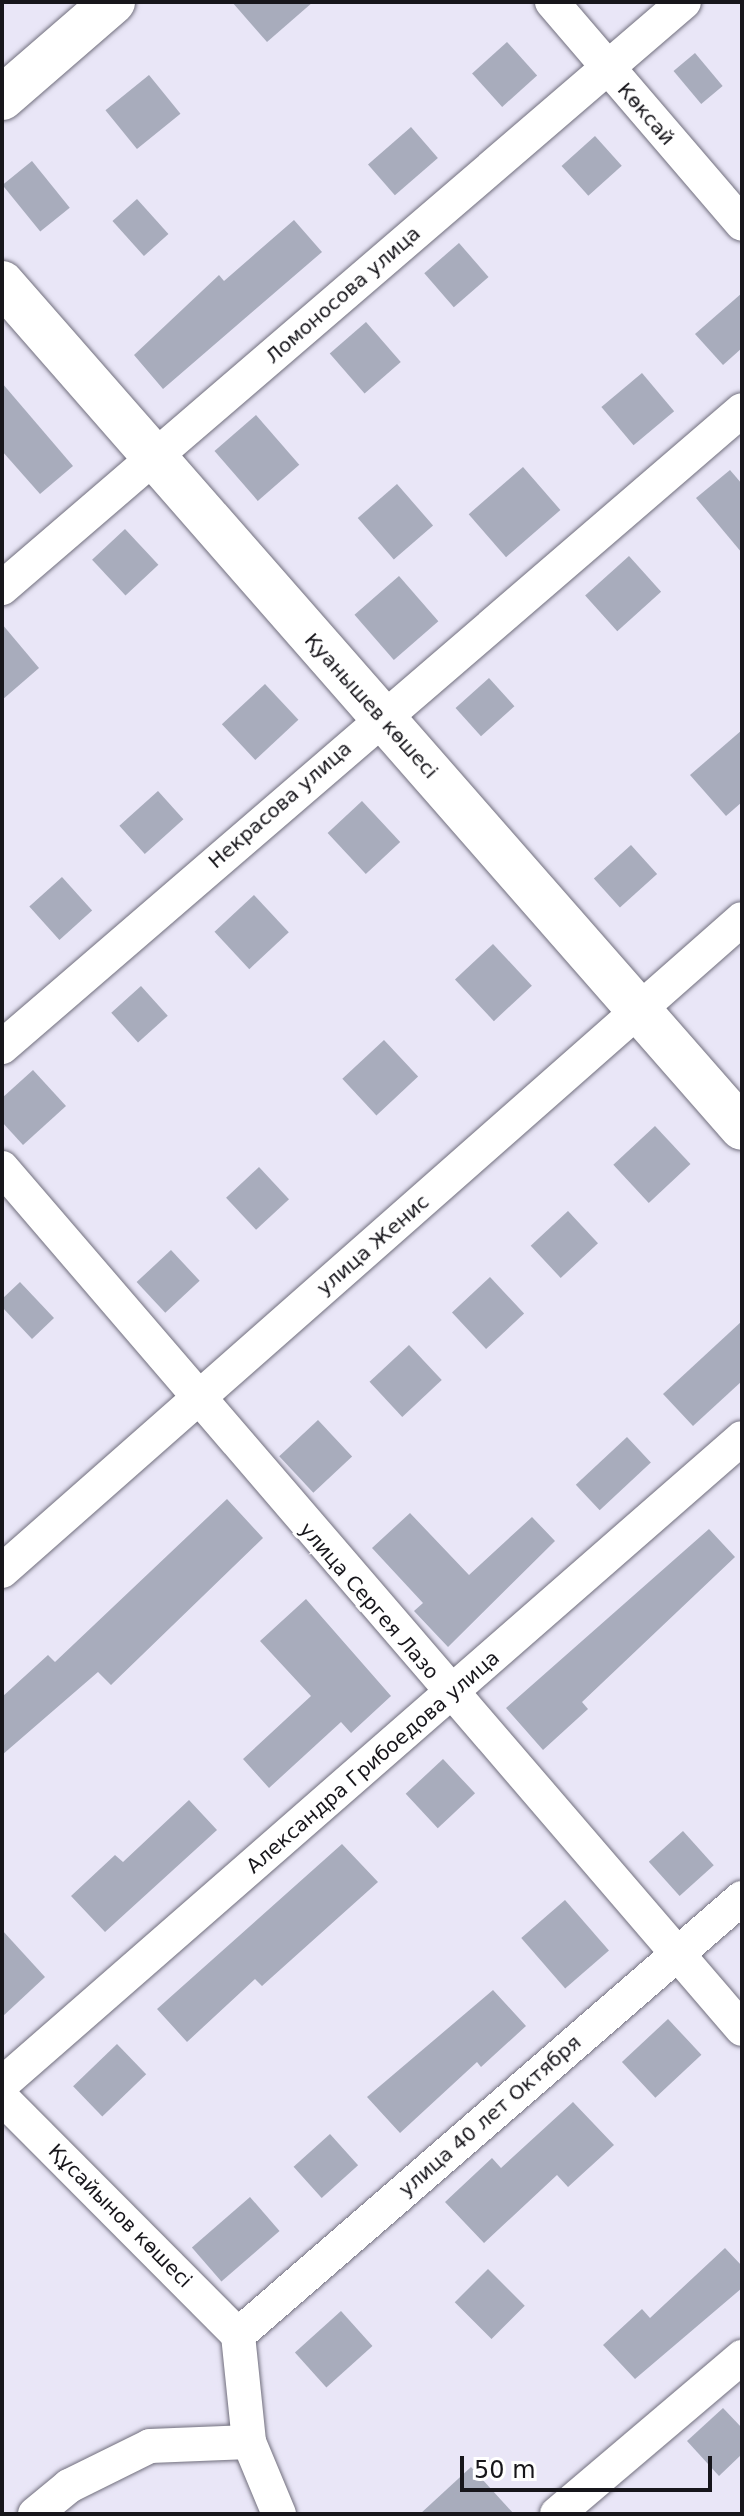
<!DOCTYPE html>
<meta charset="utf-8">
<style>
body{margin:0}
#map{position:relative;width:744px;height:2516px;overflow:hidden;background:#e9e6f7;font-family:"DejaVu Sans",sans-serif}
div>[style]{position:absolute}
.building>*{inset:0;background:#a8acbc;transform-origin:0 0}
.roads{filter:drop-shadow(0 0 2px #716f7d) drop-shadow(0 0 2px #716f7d)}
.minor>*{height:34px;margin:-17px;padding:0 17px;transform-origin:17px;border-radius:17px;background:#fff}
.tertiary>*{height:44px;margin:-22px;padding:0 22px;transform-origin:22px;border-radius:22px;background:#fff}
.secondary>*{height:44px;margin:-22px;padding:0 22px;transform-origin:22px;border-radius:22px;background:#fff}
span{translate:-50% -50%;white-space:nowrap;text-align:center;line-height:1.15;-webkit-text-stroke:6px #fff;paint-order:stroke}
.street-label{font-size:20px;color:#17161b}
.frame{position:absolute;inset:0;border:4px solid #17161b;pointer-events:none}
.scale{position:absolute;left:460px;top:2456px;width:252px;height:36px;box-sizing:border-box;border:4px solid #17161b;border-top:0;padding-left:10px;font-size:24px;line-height:28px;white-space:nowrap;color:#17161b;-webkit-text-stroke:6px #fff;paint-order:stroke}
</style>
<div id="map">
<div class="building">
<i style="clip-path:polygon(232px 2px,313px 2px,267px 42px)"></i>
<i style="left:507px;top:42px;width:45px;height:47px;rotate:48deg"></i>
<i style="left:695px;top:53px;width:43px;height:28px;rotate:50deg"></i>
<i style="left:149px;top:75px;width:50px;height:56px;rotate:51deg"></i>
<i style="left:411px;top:127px;width:41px;height:57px;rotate:49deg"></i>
<i style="left:595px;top:136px;width:40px;height:45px;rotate:48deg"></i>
<i style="left:32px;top:161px;width:60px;height:38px;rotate:51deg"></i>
<i style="left:137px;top:199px;width:47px;height:33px;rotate:48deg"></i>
<i style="clip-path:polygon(294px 220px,322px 252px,163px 389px,134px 355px,219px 275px,224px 281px)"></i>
<i style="left:459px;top:243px;width:45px;height:46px;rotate:49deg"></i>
<i style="clip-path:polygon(742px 293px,742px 348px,723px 365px,695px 334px)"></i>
<i style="left:366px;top:322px;width:53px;height:48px;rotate:49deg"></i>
<i style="left:642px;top:373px;width:50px;height:53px;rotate:50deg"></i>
<i style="clip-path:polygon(2px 383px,73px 466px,40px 494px,2px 451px)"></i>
<i style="left:256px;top:415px;width:66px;height:55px;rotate:49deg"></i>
<i style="left:523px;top:467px;width:57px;height:72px;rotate:49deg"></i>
<i style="clip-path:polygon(730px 470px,742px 484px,742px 553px,696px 498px)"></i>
<i style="left:397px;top:484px;width:55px;height:52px;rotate:49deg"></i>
<i style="left:125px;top:529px;width:49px;height:45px;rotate:47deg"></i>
<i style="left:629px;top:556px;width:48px;height:59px;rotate:48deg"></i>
<i style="left:399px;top:576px;width:60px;height:59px;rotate:49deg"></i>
<i style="clip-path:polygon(2px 624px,39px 668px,2px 700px)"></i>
<i style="left:489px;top:678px;width:38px;height:45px;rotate:48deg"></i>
<i style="left:265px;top:684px;width:49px;height:59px;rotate:47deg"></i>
<i style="clip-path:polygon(742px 730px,742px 802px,726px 816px,690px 775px)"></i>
<i style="left:158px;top:791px;width:38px;height:52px;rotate:48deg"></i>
<i style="left:362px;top:801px;width:56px;height:47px;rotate:47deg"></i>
<i style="left:631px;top:845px;width:39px;height:50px;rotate:48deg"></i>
<i style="left:62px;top:877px;width:45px;height:44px;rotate:48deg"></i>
<i style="left:254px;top:895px;width:51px;height:54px;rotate:47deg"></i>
<i style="left:493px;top:944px;width:57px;height:52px;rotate:47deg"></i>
<i style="left:141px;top:986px;width:40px;height:40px;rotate:48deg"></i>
<i style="left:384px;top:1040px;width:50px;height:57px;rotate:47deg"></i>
<i style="clip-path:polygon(33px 1070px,66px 1106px,23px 1145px,2px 1122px,2px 1098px)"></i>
<i style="left:655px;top:1126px;width:52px;height:57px;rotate:47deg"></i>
<i style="left:259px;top:1167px;width:44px;height:45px;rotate:47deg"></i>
<i style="left:568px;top:1211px;width:44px;height:51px;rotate:47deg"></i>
<i style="left:171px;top:1250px;width:42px;height:47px;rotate:47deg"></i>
<i style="left:490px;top:1277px;width:50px;height:52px;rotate:47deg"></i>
<i style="clip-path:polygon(20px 1282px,54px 1318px,32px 1339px,2px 1307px,2px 1299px)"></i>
<i style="clip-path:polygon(742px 1321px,742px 1381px,693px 1426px,663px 1394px)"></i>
<i style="left:409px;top:1345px;width:48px;height:54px;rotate:47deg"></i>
<i style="left:318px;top:1420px;width:50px;height:53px;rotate:47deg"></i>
<i style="left:627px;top:1437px;width:35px;height:70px;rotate:47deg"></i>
<i style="clip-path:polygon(227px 1499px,263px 1538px,111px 1685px,98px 1672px,2px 1755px,2px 1697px,48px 1655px,55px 1662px)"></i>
<i style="clip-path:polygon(410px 1513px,469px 1575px,532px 1517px,555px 1541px,448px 1647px,414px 1611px,423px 1603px,372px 1548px)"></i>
<i style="clip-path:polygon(709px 1529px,735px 1557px,582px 1702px,588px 1709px,543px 1750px,506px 1708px)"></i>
<i style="clip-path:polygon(306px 1599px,391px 1696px,351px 1733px,341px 1722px,269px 1788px,243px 1759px,311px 1696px,260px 1641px)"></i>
<i style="left:443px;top:1759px;width:47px;height:51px;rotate:47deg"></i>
<i style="clip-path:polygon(189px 1800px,217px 1830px,105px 1932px,71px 1896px,115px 1855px,123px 1862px)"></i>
<i style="left:683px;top:1831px;width:46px;height:46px;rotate:48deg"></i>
<i style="clip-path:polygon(342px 1844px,378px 1882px,262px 1986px,255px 1979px,187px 2042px,157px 2009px)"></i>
<i style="left:565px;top:1900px;width:67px;height:58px;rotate:49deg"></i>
<i style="clip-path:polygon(2px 1930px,45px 1977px,2px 2017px)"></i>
<i style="clip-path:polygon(493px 1990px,526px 2026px,481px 2067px,477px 2062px,400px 2133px,367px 2097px)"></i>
<i style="left:668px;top:2019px;width:49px;height:63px;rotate:47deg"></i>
<i style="left:117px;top:2044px;width:42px;height:61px;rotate:46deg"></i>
<i style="clip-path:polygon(573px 2102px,614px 2145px,568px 2187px,557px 2175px,484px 2243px,445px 2202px,492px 2158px,501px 2168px)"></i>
<i style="left:330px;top:2134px;width:42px;height:49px;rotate:48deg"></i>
<i style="left:250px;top:2197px;width:45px;height:77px;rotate:49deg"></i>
<i style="clip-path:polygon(725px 2248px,742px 2266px,742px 2288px,635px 2379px,603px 2345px,642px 2309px,650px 2318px)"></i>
<i style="left:488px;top:2269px;width:52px;height:47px;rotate:45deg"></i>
<i style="left:341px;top:2311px;width:47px;height:62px;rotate:48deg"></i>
<i style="clip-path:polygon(723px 2408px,742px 2428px,742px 2454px,719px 2476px,687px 2441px)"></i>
<i style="clip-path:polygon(471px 2467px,514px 2514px,420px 2514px)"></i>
</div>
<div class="roads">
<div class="minor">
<i style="left:552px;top:2px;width:292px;rotate:49.4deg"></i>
<i style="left:2px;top:588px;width:899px;rotate:-40.67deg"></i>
<i style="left:2px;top:1047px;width:976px;rotate:-40.72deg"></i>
<i style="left:2px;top:1168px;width:1135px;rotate:49.32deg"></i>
<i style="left:2px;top:1571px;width:986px;rotate:-41.38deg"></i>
<i style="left:2px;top:2084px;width:982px;rotate:-41.12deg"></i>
<i style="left:2px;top:2098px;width:334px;rotate:45.1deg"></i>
<i style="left:238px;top:2335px;width:667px;rotate:-40.93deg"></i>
<i style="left:238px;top:2335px;width:108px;rotate:84.1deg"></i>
<i style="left:249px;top:2442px;width:78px;rotate:67.4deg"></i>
<i style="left:35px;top:2514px;width:44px;rotate:-39.5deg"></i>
<i style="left:69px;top:2486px;width:90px;rotate:-26.3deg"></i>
<i style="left:150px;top:2446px;width:99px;rotate:-2.3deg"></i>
<i style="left:557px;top:2514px;width:243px;rotate:-40.3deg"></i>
</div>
<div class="tertiary">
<i style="left:2px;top:283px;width:1123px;rotate:48.79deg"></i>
</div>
<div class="secondary">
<i style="left:2px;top:98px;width:147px;rotate:-40.9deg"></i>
</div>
</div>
<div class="street-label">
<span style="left:646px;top:114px;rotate:49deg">Көксай</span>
<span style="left:343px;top:295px;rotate:-41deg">Ломоносова улица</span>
<span style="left:371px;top:706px;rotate:48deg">Қуанышев көшесі</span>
<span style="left:280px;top:805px;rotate:-41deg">Некрасова улица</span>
<span style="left:373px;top:1245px;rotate:-41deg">улица Женис</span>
<span style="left:369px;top:1601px;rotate:49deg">улица Сергея Лазо</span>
<span style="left:373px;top:1762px;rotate:-41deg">Александра Грибоедова улица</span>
<span style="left:490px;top:2116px;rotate:-41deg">улица 40 лет Октября</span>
<span style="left:120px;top:2216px;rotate:45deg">Құсайынов көшесі</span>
</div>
<div class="frame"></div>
<div class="scale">50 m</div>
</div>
